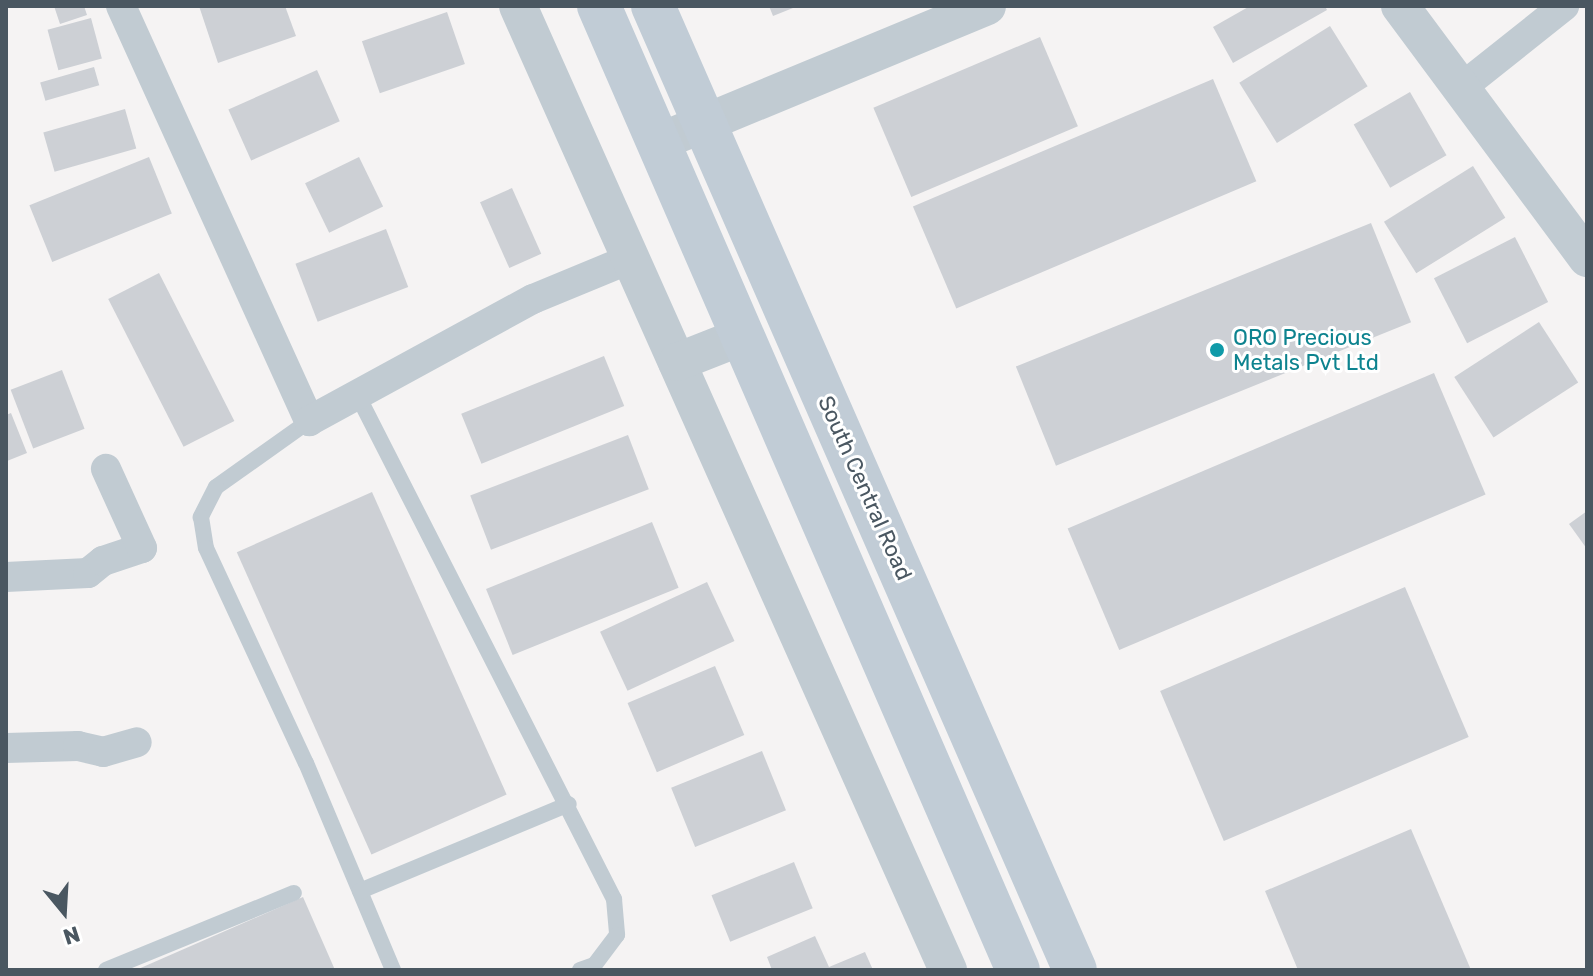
<!DOCTYPE html>
<style>
body{margin:0}
#map{position:relative;width:1593px;height:976px;overflow:hidden;background:#f5f3f3;font-family:Rubik,sans-serif}
div>[style]{position:absolute}
.building>*{inset:0;background:#cdd0d5;transform-origin:0 0}
.service>*{height:16px;margin:-8px;padding:0 8px;transform-origin:8px;border-radius:8px;background:#c1cbd2}
.minor>*{height:30px;margin:-15px;padding:0 15px;transform-origin:15px;border-radius:15px;background:#c1cbd2}
.tertiary>*{height:38px;margin:-19px;padding:0 19px;transform-origin:19px;border-radius:19px;background:#c1cbd2}
.secondary>*{height:44px;margin:-22px;padding:0 22px;transform-origin:22px;border-radius:22px;background:#c1ccd6}
.dots>*{width:22px;height:22px;translate:-50% -50%;box-sizing:border-box;border:4px solid #fff;border-radius:50%}
span{translate:-50% -50%;white-space:nowrap;text-align:center;line-height:1.15;-webkit-text-stroke:6px #fff;paint-order:stroke}
.culture-label{font-size:22px;color:#0d838f}
.left{translate:0 -50%;text-align:left}
.street-label{font-size:22px;color:#4a5761}
.frame{position:absolute;inset:0;border:8px solid #4a5761;pointer-events:none}
.north{position:absolute;left:24px;top:872px;width:80px;height:80px;-webkit-text-stroke:6px #fff;paint-order:stroke;rotate:162deg;font-size:22px;font-weight:700;line-height:32px;text-align:center;color:#4a5761}
.north::after{content:'';display:block;margin:auto;width:28px;height:36px;background:#4a5761;clip-path:polygon(50% 0,100% 100%,50% 72%,0 100%)}
</style>
<div id="map">
<div class="building">
<i style="clip-path:polygon(54px 6px,84px 6px,87px 15px,60px 24px)"></i>
<i style="clip-path:polygon(199px 6px,285px 6px,296px 36px,218px 63px)"></i>
<i style="clip-path:polygon(769px 6px,798px 6px,773px 16px)"></i>
<i style="clip-path:polygon(1250px 6px,1325px 6px,1327px 10px,1233px 63px,1213px 27px)"></i>
<i style="left:447px;top:12px;width:55px;height:90px;rotate:71deg"></i>
<i style="left:91px;top:18px;width:42px;height:45px;rotate:75deg"></i>
<i style="left:1330px;top:26px;width:71px;height:107px;rotate:58deg"></i>
<i style="left:1040px;top:37px;width:97px;height:181px;rotate:67deg"></i>
<i style="left:94px;top:67px;width:19px;height:56px;rotate:74deg"></i>
<i style="left:317px;top:70px;width:56px;height:97px;rotate:66deg"></i>
<i style="left:1213px;top:79px;width:111px;height:326px;rotate:67deg"></i>
<i style="left:1410px;top:92px;width:73px;height:65px;rotate:60deg"></i>
<i style="left:125px;top:109px;width:41px;height:85px;rotate:74deg"></i>
<i style="left:149px;top:157px;width:61px;height:129px;rotate:68deg"></i>
<i style="left:359px;top:157px;width:55px;height:60px;rotate:64deg"></i>
<i style="left:1473px;top:166px;width:61px;height:105px;rotate:58deg"></i>
<i style="left:512px;top:188px;width:72px;height:35px;rotate:66deg"></i>
<i style="left:1371px;top:223px;width:107px;height:383px;rotate:68deg"></i>
<i style="left:386px;top:229px;width:62px;height:97px;rotate:69deg"></i>
<i style="left:1515px;top:237px;width:73px;height:91px;rotate:63deg"></i>
<i style="left:159px;top:273px;width:166px;height:57px;rotate:63deg"></i>
<i style="left:1539px;top:322px;width:72px;height:101px;rotate:57deg"></i>
<i style="left:604px;top:356px;width:54px;height:154px;rotate:68deg"></i>
<i style="left:62px;top:370px;width:63px;height:55px;rotate:69deg"></i>
<i style="left:1434px;top:373px;width:132px;height:398px;rotate:67deg"></i>
<i style="clip-path:polygon(11px 413px,27px 453px,7px 461px,6px 415px)"></i>
<i style="left:628px;top:435px;width:58px;height:169px;rotate:69deg"></i>
<i style="left:372px;top:492px;width:331px;height:148px;rotate:66deg"></i>
<i style="clip-path:polygon(1587px 511px,1587px 549px,1569px 524px)"></i>
<i style="left:652px;top:522px;width:71px;height:179px;rotate:68deg"></i>
<i style="left:707px;top:582px;width:65px;height:118px;rotate:65deg"></i>
<i style="left:1405px;top:587px;width:163px;height:266px;rotate:67deg"></i>
<i style="left:715px;top:666px;width:75px;height:95px;rotate:67deg"></i>
<i style="left:762px;top:751px;width:64px;height:98px;rotate:68deg"></i>
<i style="clip-path:polygon(1411px 829px,1471px 970px,1298px 970px,1265px 891px)"></i>
<i style="left:794px;top:862px;width:50px;height:89px;rotate:68deg"></i>
<i style="clip-path:polygon(303px 897px,335px 970px,136px 970px)"></i>
<i style="clip-path:polygon(815px 936px,829px 967px,865px 952px,873px 970px,772px 970px,767px 957px)"></i>
</div>
<div class="service">
<i style="left:357px;top:394px;width:567px;rotate:63.03deg"></i>
<i style="left:614px;top:899px;width:36px;rotate:85deg"></i>
<i style="left:617px;top:935px;width:38px;rotate:127deg"></i>
<i style="left:594px;top:965px;width:15px;rotate:160deg"></i>
<i style="left:309px;top:421px;width:114px;rotate:144.6deg"></i>
<i style="left:216px;top:487px;width:34px;rotate:117deg"></i>
<i style="left:201px;top:517px;width:31px;rotate:81deg"></i>
<i style="left:206px;top:548px;width:237px;rotate:65.1deg"></i>
<i style="left:306px;top:763px;width:225px;rotate:67.2deg"></i>
<i style="left:360px;top:891px;width:226px;rotate:-22.6deg"></i>
<i style="left:106px;top:970px;width:203px;rotate:-22.3deg"></i>
</div>
<div class="minor">
<i style="left:121px;top:6px;width:456px;rotate:65.6deg"></i>
<i style="left:309px;top:421px;width:255px;rotate:-28.6deg"></i>
<i style="left:533px;top:299px;width:105px;rotate:-22.4deg"></i>
<i style="left:1461px;top:88px;width:132px;rotate:-38.5deg"></i>
<i style="left:6px;top:577px;width:82px;rotate:-2.8deg"></i>
<i style="left:88px;top:573px;width:19px;rotate:-39deg"></i>
<i style="left:103px;top:561px;width:41px;rotate:-18.4deg"></i>
<i style="left:142px;top:548px;width:87px;rotate:-114.5deg"></i>
<i style="left:6px;top:748px;width:72px;rotate:-1.6deg"></i>
<i style="left:78px;top:746px;width:26px;rotate:13deg"></i>
<i style="left:103px;top:752px;width:35px;rotate:-16deg"></i>
</div>
<div class="tertiary">
<i style="left:518px;top:6px;width:1056px;rotate:65.96deg"></i>
<i style="left:1400px;top:6px;width:314px;rotate:53.4deg"></i>
<i style="left:659px;top:142px;width:355px;rotate:-22.5deg"></i>
<i style="left:677px;top:362px;width:71px;rotate:-21.5deg"></i>
</div>
<div class="secondary">
<i style="left:599px;top:6px;width:1051px;rotate:66.51deg"></i>
<i style="left:653px;top:6px;width:1052px;rotate:66.36deg"></i>
</div>
<div class="dots">
<i style="left:1217px;top:350px;background:#0f9aa8"></i>
</div>
<div class="culture-label">
<span class="left" style="left:1233px;top:350px">ORO Precious<br>Metals Pvt Ltd</span>
</div>
<div class="street-label">
<span style="left:865px;top:488px;rotate:66deg">South Central Road</span>
</div>
<div class="frame"></div>
<div class="north">N</div>
</div>
